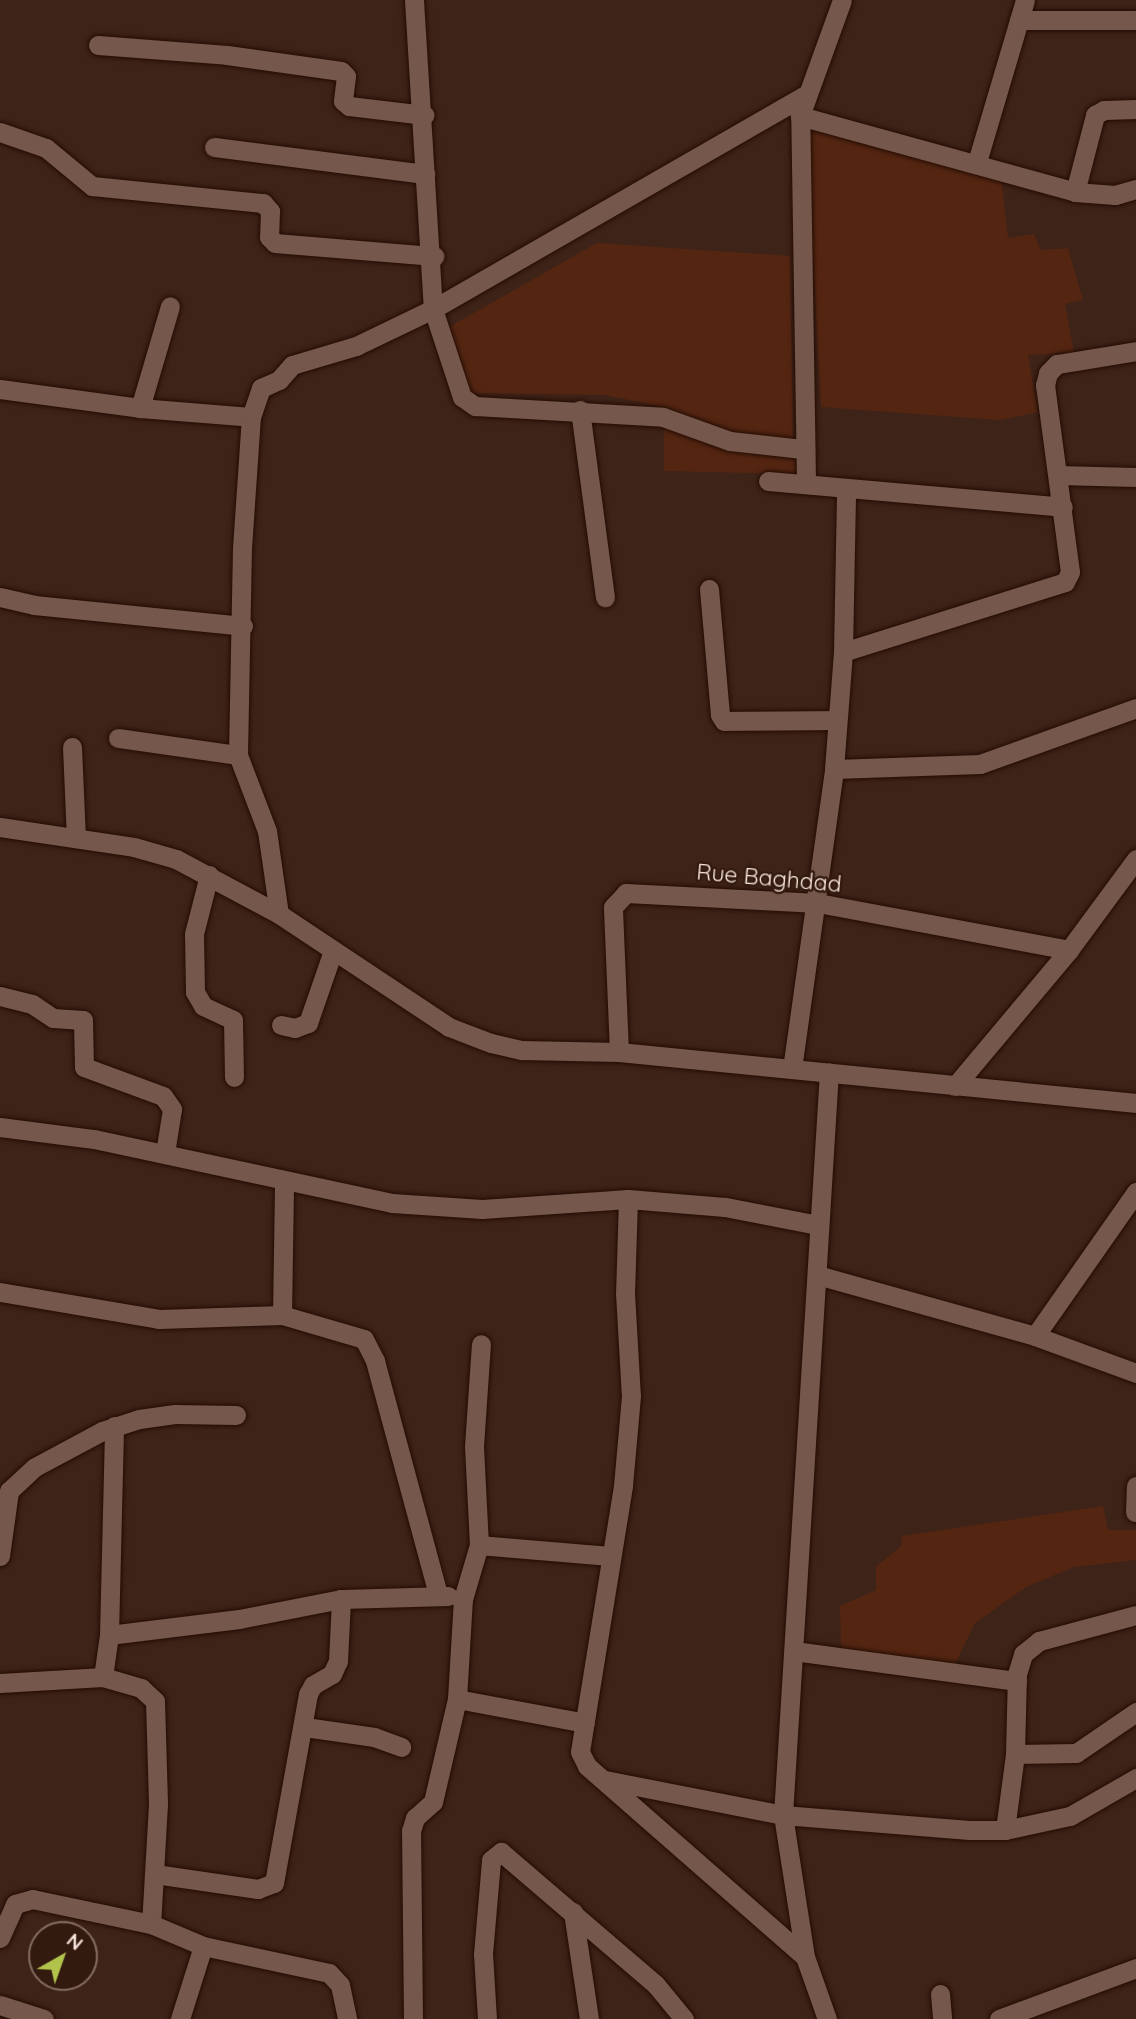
<!DOCTYPE html>
<style>
body{margin:0}
#map{position:relative;width:1136px;height:2019px;overflow:hidden;background:#3e2318;font-family:Quicksand,sans-serif}
div>[style]{position:absolute}
.green>*{inset:0;background:#542612}
.roads{filter:drop-shadow(0 0 2px #240c03) drop-shadow(0 0 2px #240c03)}
.minor>*{height:19px;margin:-9.5px;padding:0 9.5px;transform-origin:9.5px;border-radius:9.5px;background:#76574b}
span{translate:-50% -50%;white-space:nowrap;text-align:center;line-height:1.15;-webkit-text-stroke:5px #331a0f;paint-order:stroke}
.street-label{font-size:23px;color:#f8e6de}
.north{position:absolute;left:28px;top:1921px;width:70px;height:70px;box-sizing:border-box;background:#331a0f;border:2px solid #826c62;border-radius:50%;rotate:40deg;font-size:19px;font-weight:700;line-height:28px;text-align:center;color:#f8e6de}
.north::after{content:'';display:block;margin:auto;width:24px;height:32px;background:#b2c34c;clip-path:polygon(50% 0,100% 100%,50% 72%,0 100%)}
</style>
<div id="map">
<div class="green">
<i style="clip-path:polygon(806px 126px,1001px 177px,1008px 238px,1034px 234px,1041px 250px,1068px 248px,1083px 300px,1065px 304px,1074px 353px,1028px 355px,1038px 412px,1000px 420px,821px 407px)"></i>
<i style="clip-path:polygon(597px 243px,790px 256px,793px 441px,717px 433px,665px 407px,604px 395px,471px 393px,449px 327px)"></i>
<i style="clip-path:polygon(664px 426px,794px 457px,798px 474px,664px 471px)"></i>
<i style="clip-path:polygon(1103px 1506px,1108px 1530px,1136px 1530px,1136px 1560px,1074px 1567px,1026px 1587px,975px 1623px,955px 1664px,841px 1649px,840px 1606px,876px 1590px,876px 1567px,901px 1546px,902px 1536px)"></i>
</div>
<div class="roads">
<div class="minor">
<i style="left:414px;top:0;width:310px;rotate:86.5deg"></i>
<i style="left:433px;top:309px;width:93px;rotate:71.8deg"></i>
<i style="left:462px;top:397px;width:16px;rotate:35deg"></i>
<i style="left:475px;top:406px;width:188px;rotate:3.3deg"></i>
<i style="left:663px;top:417px;width:71px;rotate:19.7deg"></i>
<i style="left:730px;top:441px;width:73px;rotate:6.3deg"></i>
<i style="left:1019px;top:20px;width:117px"></i>
<i style="left:98px;top:45px;width:129px;rotate:4.4deg"></i>
<i style="left:227px;top:55px;width:115px;rotate:8deg"></i>
<i style="left:341px;top:71px;width:7px;rotate:45deg"></i>
<i style="left:346px;top:76px;width:25px;rotate:97deg"></i>
<i style="left:343px;top:101px;width:8px;rotate:40deg"></i>
<i style="left:349px;top:106px;width:76px;rotate:6.8deg"></i>
<i style="left:800px;top:116px;width:285px;rotate:15.4deg"></i>
<i style="left:1075px;top:192px;width:40px;rotate:4.3deg"></i>
<i style="left:1115px;top:195px;width:22px;rotate:-16deg"></i>
<i style="left:0;top:132px;width:49px;rotate:19.2deg"></i>
<i style="left:46px;top:148px;width:60px;rotate:39.6deg"></i>
<i style="left:92px;top:186px;width:172px;rotate:5.7deg"></i>
<i style="left:263px;top:203px;width:11px;rotate:49deg"></i>
<i style="left:270px;top:211px;width:26px;rotate:92deg"></i>
<i style="left:269px;top:237px;width:8px;rotate:45deg"></i>
<i style="left:275px;top:243px;width:160px;rotate:4.7deg"></i>
<i style="left:214px;top:147px;width:213px;rotate:7.3deg"></i>
<i style="left:977px;top:162px;width:169px;rotate:-73.5deg"></i>
<i style="left:1075px;top:192px;width:80px;rotate:-75.4deg"></i>
<i style="left:1095px;top:115px;width:10px;rotate:-29deg"></i>
<i style="left:1104px;top:110px;width:32px;rotate:-2deg"></i>
<i style="left:0;top:389px;width:141px;rotate:7.7deg"></i>
<i style="left:140px;top:408px;width:111px;rotate:4.6deg"></i>
<i style="left:140px;top:408px;width:106px;rotate:-73.6deg"></i>
<i style="left:580px;top:410px;width:189px;rotate:82.4deg"></i>
<i style="left:1058px;top:475px;width:78px;rotate:1.5deg"></i>
<i style="left:768px;top:481px;width:296px;rotate:5deg"></i>
<i style="left:806px;top:481px;width:365px;rotate:-90.9deg"></i>
<i style="left:800px;top:116px;width:123px;rotate:-70.1deg"></i>
<i style="left:709px;top:589px;width:126px;rotate:85deg"></i>
<i style="left:720px;top:715px;width:7px;rotate:56deg"></i>
<i style="left:724px;top:721px;width:111px;rotate:-0.5deg"></i>
<i style="left:0;top:597px;width:35px;rotate:13deg"></i>
<i style="left:34px;top:605px;width:210px;rotate:5.7deg"></i>
<i style="left:843px;top:652px;width:233px;rotate:-17.5deg"></i>
<i style="left:1065px;top:582px;width:11px;rotate:-63deg"></i>
<i style="left:1070px;top:572px;width:189px;rotate:-97.6deg"></i>
<i style="left:1045px;top:385px;width:12px;rotate:-76deg"></i>
<i style="left:1048px;top:373px;width:13px;rotate:-45deg"></i>
<i style="left:1057px;top:364px;width:80px;rotate:-9.3deg"></i>
<i style="left:118px;top:738px;width:121px;rotate:8.1deg"></i>
<i style="left:72px;top:747px;width:90px;rotate:87.5deg"></i>
<i style="left:834px;top:769px;width:146px;rotate:-2deg"></i>
<i style="left:980px;top:764px;width:166px;rotate:-19.7deg"></i>
<i style="left:0;top:827px;width:135px;rotate:8.5deg"></i>
<i style="left:134px;top:847px;width:44px;rotate:15.9deg"></i>
<i style="left:176px;top:859px;width:117px;rotate:28.1deg"></i>
<i style="left:279px;top:914px;width:204px;rotate:33.6deg"></i>
<i style="left:449px;top:1027px;width:45px;rotate:20.9deg"></i>
<i style="left:491px;top:1043px;width:32px;rotate:13deg"></i>
<i style="left:522px;top:1050px;width:97px;rotate:1.2deg"></i>
<i style="left:619px;top:1052px;width:520px;rotate:5.63deg"></i>
<i style="left:209px;top:875px;width:61px;rotate:104.3deg"></i>
<i style="left:194px;top:934px;width:58px;rotate:89deg"></i>
<i style="left:195px;top:992px;width:16px;rotate:60deg"></i>
<i style="left:203px;top:1006px;width:33px;rotate:25deg"></i>
<i style="left:233px;top:1020px;width:57px;rotate:89deg"></i>
<i style="left:279px;top:914px;width:84px;rotate:-98.2deg"></i>
<i style="left:267px;top:831px;width:81px;rotate:-110.9deg"></i>
<i style="left:238px;top:755px;width:207px;rotate:-88.9deg"></i>
<i style="left:242px;top:548px;width:131px;rotate:-86.1deg"></i>
<i style="left:251px;top:417px;width:31px;rotate:-71deg"></i>
<i style="left:261px;top:388px;width:20px;rotate:-24deg"></i>
<i style="left:279px;top:380px;width:20px;rotate:-49deg"></i>
<i style="left:292px;top:365px;width:67px;rotate:-16.5deg"></i>
<i style="left:356px;top:346px;width:85px;rotate:-25.7deg"></i>
<i style="left:433px;top:309px;width:428px;rotate:-29.9deg"></i>
<i style="left:0;top:996px;width:33px;rotate:14deg"></i>
<i style="left:32px;top:1004px;width:25px;rotate:34deg"></i>
<i style="left:53px;top:1018px;width:30px;rotate:4deg"></i>
<i style="left:83px;top:1020px;width:47px;rotate:88.8deg"></i>
<i style="left:84px;top:1067px;width:84px;rotate:20.2deg"></i>
<i style="left:163px;top:1096px;width:16px;rotate:55deg"></i>
<i style="left:172px;top:1109px;width:45px;rotate:99deg"></i>
<i style="left:281px;top:1025px;width:14px;rotate:12deg"></i>
<i style="left:295px;top:1028px;width:14px;rotate:-21deg"></i>
<i style="left:308px;top:1023px;width:76px;rotate:-70.9deg"></i>
<i style="left:619px;top:1052px;width:145px;rotate:-92.4deg"></i>
<i style="left:613px;top:907px;width:19px;rotate:-47deg"></i>
<i style="left:626px;top:893px;width:192px;rotate:3deg"></i>
<i style="left:818px;top:903px;width:255px;rotate:10.6deg"></i>
<i style="left:792px;top:1069px;width:303px;rotate:-82deg"></i>
<i style="left:834px;top:769px;width:117px;rotate:-85.6deg"></i>
<i style="left:843px;top:652px;width:161px;rotate:-88.9deg"></i>
<i style="left:955px;top:1086px;width:177px;rotate:-50deg"></i>
<i style="left:1069px;top:950px;width:113px;rotate:-53.6deg"></i>
<i style="left:0;top:1127px;width:95px;rotate:7.3deg"></i>
<i style="left:94px;top:1139px;width:305px;rotate:12.1deg"></i>
<i style="left:392px;top:1203px;width:90px;rotate:3.8deg"></i>
<i style="left:482px;top:1209px;width:146px;rotate:-3.9deg"></i>
<i style="left:628px;top:1199px;width:97px;rotate:4.7deg"></i>
<i style="left:725px;top:1207px;width:95px;rotate:11deg"></i>
<i style="left:628px;top:1199px;width:94px;rotate:91.8deg"></i>
<i style="left:625px;top:1293px;width:103px;rotate:86.7deg"></i>
<i style="left:631px;top:1396px;width:90px;rotate:95.1deg"></i>
<i style="left:623px;top:1486px;width:269px;rotate:99.2deg"></i>
<i style="left:580px;top:1752px;width:16px;rotate:63deg"></i>
<i style="left:587px;top:1766px;width:290px;rotate:41.2deg"></i>
<i style="left:817px;top:1275px;width:226px;rotate:15.6deg"></i>
<i style="left:1035px;top:1336px;width:108px;rotate:20.1deg"></i>
<i style="left:0;top:1292px;width:161px;rotate:9.6deg"></i>
<i style="left:159px;top:1319px;width:123px;rotate:-1.9deg"></i>
<i style="left:282px;top:1315px;width:85px;rotate:16.3deg"></i>
<i style="left:364px;top:1339px;width:25px;rotate:63deg"></i>
<i style="left:375px;top:1361px;width:242px;rotate:74.9deg"></i>
<i style="left:282px;top:1315px;width:134px;rotate:-89.1deg"></i>
<i style="left:1035px;top:1336px;width:176px;rotate:-55deg"></i>
<i style="left:1135px;top:1512px;width:26px;rotate:-88deg"></i>
<i style="left:479px;top:1545px;width:131px;rotate:4.8deg"></i>
<i style="left:0;top:1556px;width:66px;rotate:-82.1deg"></i>
<i style="left:9px;top:1491px;width:35px;rotate:-43deg"></i>
<i style="left:35px;top:1467px;width:76px;rotate:-28.2deg"></i>
<i style="left:102px;top:1431px;width:39px;rotate:-18deg"></i>
<i style="left:139px;top:1419px;width:36px;rotate:-8deg"></i>
<i style="left:175px;top:1414px;width:61px;rotate:0.9deg"></i>
<i style="left:109px;top:1635px;width:131px;rotate:-7deg"></i>
<i style="left:239px;top:1619px;width:104px;rotate:-11.1deg"></i>
<i style="left:341px;top:1599px;width:107px;rotate:-1.6deg"></i>
<i style="left:794px;top:1651px;width:225px;rotate:7.7deg"></i>
<i style="left:103px;top:1677px;width:42px;rotate:-81.9deg"></i>
<i style="left:109px;top:1635px;width:209px;rotate:-88.6deg"></i>
<i style="left:0;top:1683px;width:103px;rotate:-3.3deg"></i>
<i style="left:103px;top:1677px;width:40px;rotate:16deg"></i>
<i style="left:141px;top:1688px;width:19px;rotate:43deg"></i>
<i style="left:155px;top:1701px;width:103px;rotate:88.3deg"></i>
<i style="left:158px;top:1804px;width:120px;rotate:93.3deg"></i>
<i style="left:151px;top:1924px;width:56px;rotate:22.9deg"></i>
<i style="left:203px;top:1946px;width:77px;rotate:107.5deg"></i>
<i style="left:457px;top:1699px;width:130px;rotate:10.6deg"></i>
<i style="left:305px;top:1727px;width:70px;rotate:8.2deg"></i>
<i style="left:374px;top:1737px;width:29px;rotate:20deg"></i>
<i style="left:1015px;top:1754px;width:61px;rotate:-0.9deg"></i>
<i style="left:1076px;top:1753px;width:73px;rotate:-34.3deg"></i>
<i style="left:605px;top:1780px;width:181px;rotate:11.1deg"></i>
<i style="left:783px;top:1815px;width:187px;rotate:4.6deg"></i>
<i style="left:969px;top:1830px;width:36px"></i>
<i style="left:1005px;top:1830px;width:66px;rotate:-12.2deg"></i>
<i style="left:1070px;top:1816px;width:76px;rotate:-29.9deg"></i>
<i style="left:1005px;top:1830px;width:77px;rotate:-82.5deg"></i>
<i style="left:1015px;top:1754px;width:80px;rotate:-88.6deg"></i>
<i style="left:1017px;top:1674px;width:21px;rotate:-73deg"></i>
<i style="left:1023px;top:1654px;width:21px;rotate:-39deg"></i>
<i style="left:1039px;top:1641px;width:100px;rotate:-15deg"></i>
<i style="left:155px;top:1874px;width:104px;rotate:8.3deg"></i>
<i style="left:258px;top:1889px;width:17px;rotate:-21deg"></i>
<i style="left:274px;top:1883px;width:192px;rotate:-79.8deg"></i>
<i style="left:308px;top:1694px;width:10px;rotate:-61deg"></i>
<i style="left:313px;top:1685px;width:22px;rotate:-30deg"></i>
<i style="left:332px;top:1674px;width:14px;rotate:-65deg"></i>
<i style="left:338px;top:1661px;width:62px;rotate:-87.2deg"></i>
<i style="left:573px;top:1912px;width:108px;rotate:81.5deg"></i>
<i style="left:0;top:1938px;width:37px;rotate:-66deg"></i>
<i style="left:15px;top:1904px;width:18px;rotate:-16deg"></i>
<i style="left:32px;top:1899px;width:122px;rotate:11.9deg"></i>
<i style="left:203px;top:1946px;width:129px;rotate:12.1deg"></i>
<i style="left:329px;top:1973px;width:16px;rotate:47deg"></i>
<i style="left:340px;top:1985px;width:35px;rotate:78deg"></i>
<i style="left:940px;top:1994px;width:25px;rotate:85deg"></i>
<i style="left:0;top:2005px;width:46px;rotate:17.7deg"></i>
<i style="left:413px;top:2019px;width:188px;rotate:-90.6deg"></i>
<i style="left:411px;top:1831px;width:14px;rotate:-73deg"></i>
<i style="left:415px;top:1818px;width:24px;rotate:-42deg"></i>
<i style="left:433px;top:1802px;width:106px;rotate:-76.9deg"></i>
<i style="left:457px;top:1699px;width:100px;rotate:-86.6deg"></i>
<i style="left:463px;top:1599px;width:56px;rotate:-73.5deg"></i>
<i style="left:479px;top:1545px;width:99px;rotate:-92.9deg"></i>
<i style="left:474px;top:1446px;width:102px;rotate:-86.1deg"></i>
<i style="left:487px;top:2019px;width:65px;rotate:-93.5deg"></i>
<i style="left:483px;top:1954px;width:94px;rotate:-85.1deg"></i>
<i style="left:491px;top:1860px;width:13px;rotate:-39deg"></i>
<i style="left:501px;top:1852px;width:204px;rotate:40.6deg"></i>
<i style="left:656px;top:1985px;width:44px;rotate:50.5deg"></i>
<i style="left:827px;top:2019px;width:66px;rotate:-109.5deg"></i>
<i style="left:805px;top:1957px;width:144px;rotate:-98.8deg"></i>
<i style="left:783px;top:1815px;width:744px;rotate:-86.46deg"></i>
<i style="left:999px;top:2019px;width:146px;rotate:-20.4deg"></i>
</div>
</div>
<div class="street-label">
<span style="left:769px;top:878px;rotate:5deg">Rue Baghdad</span>
</div>
<div class="north">N</div>
</div>
